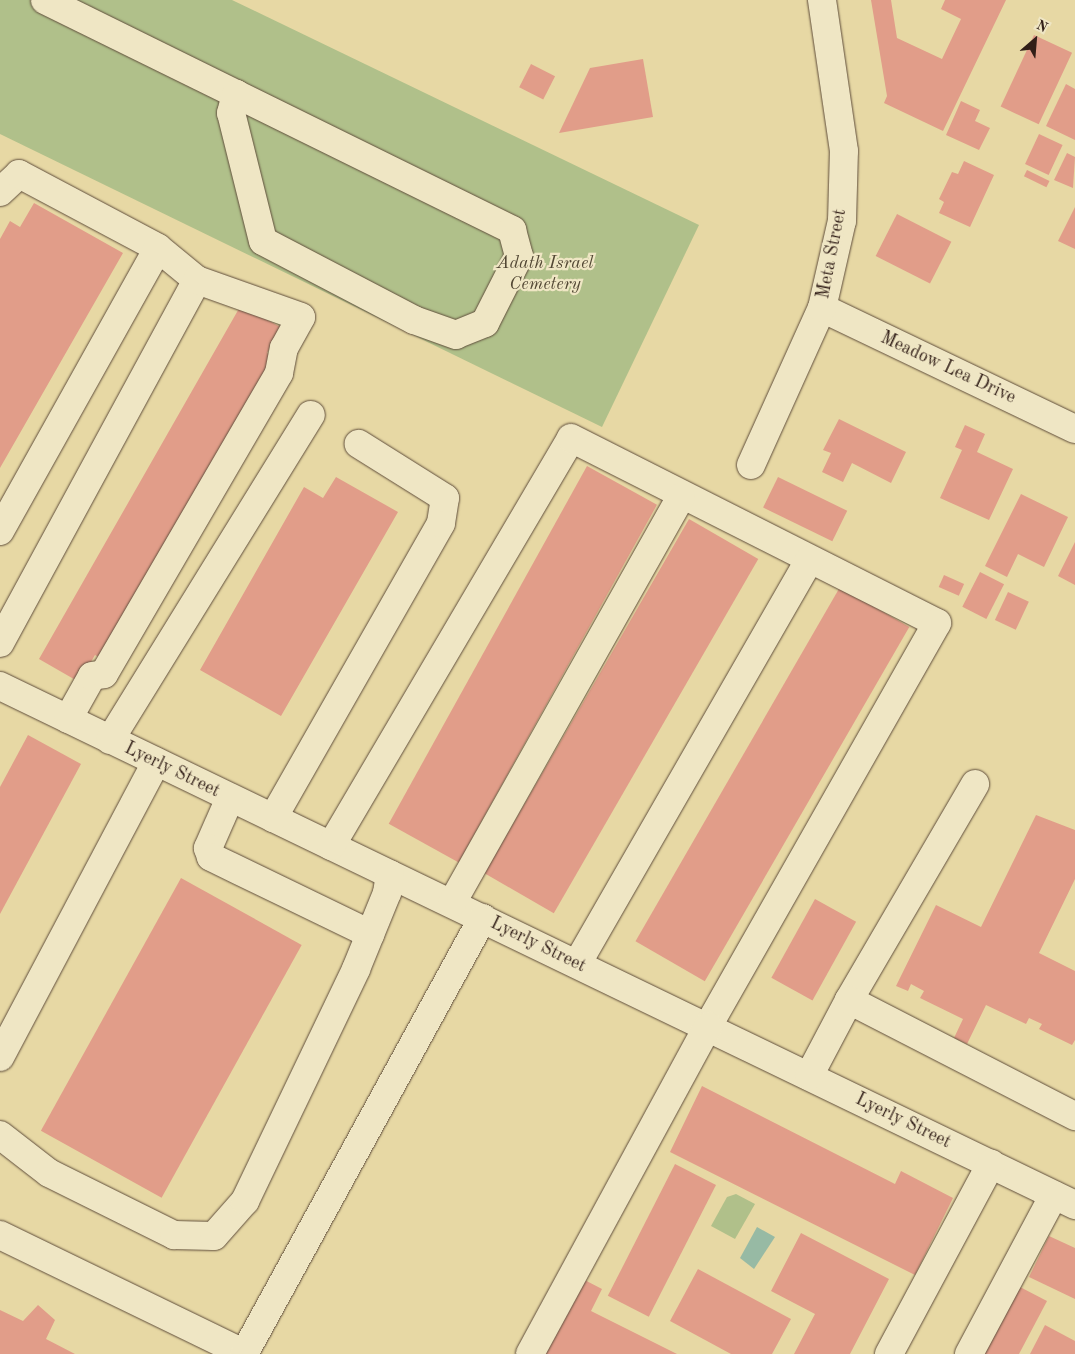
<!DOCTYPE html>
<style>
body{margin:0}
#map{position:relative;width:1075px;height:1354px;overflow:hidden;background:#e7d8a4;font-family:"Old Standard TT",serif}
div>[style]{position:absolute}
.green>*{inset:0;background:#b0c08a}
.water>*{inset:0;background:#97baa4}
.building>*{inset:0;background:#e19d89;transform-origin:0 0}
.roads{filter:drop-shadow(0 0 1px #5f4d3b) drop-shadow(0 0 1px #5f4d3b)}
.minor>*{height:28px;margin:-14px;padding:0 14px;transform-origin:14px;border-radius:14px;background:#efe6c4}
span{translate:-50% -50%;white-space:nowrap;text-align:center;line-height:1.15;-webkit-text-stroke:4.5px #efe6c4;paint-order:stroke}
.street-label{font-size:18px;color:#321f18}
.park-label{font-size:18px;color:#524734;font-style:italic}
.north{position:absolute;left:1010px;top:15px;width:50px;height:50px;-webkit-text-stroke:4px #efe6c4;paint-order:stroke;rotate:27deg;font-size:14px;font-weight:700;line-height:20px;text-align:center;color:#321f18}
.north::after{content:'';display:block;margin:auto;width:18px;height:22px;background:#321f18;clip-path:polygon(50% 0,100% 100%,50% 72%,0 100%)}
</style>
<div id="map">
<div class="green">
<i style="clip-path:polygon(0 0,232px 0,699px 225px,602px 427px,0 134px)"></i>
<i style="clip-path:polygon(736px 1194px,755px 1204px,735px 1239px,711px 1226px,727px 1197px)"></i>
</div>
<div class="water">
<i style="clip-path:polygon(757px 1227px,775px 1237px,754px 1269px,740px 1258px)"></i>
</div>
<div class="building">
<i style="clip-path:polygon(871px 0,891px 0,897px 38px,942px 59px,961px 19px,941px 9px,945px 0,1006px 0,943px 131px,884px 103px,887px 96px)"></i>
<i style="left:1034px;top:35px;width:42px;height:79px;rotate:25deg"></i>
<i style="clip-path:polygon(643px 59px,653px 117px,559px 133px,590px 68px)"></i>
<i style="left:531px;top:64px;width:27px;height:26px;rotate:27deg"></i>
<i style="clip-path:polygon(1066px 84px,1075px 89px,1075px 140px,1046px 126px)"></i>
<i style="clip-path:polygon(961px 101px,980px 110px,975px 121px,990px 128px,979px 150px,946px 135px)"></i>
<i style="left:1039px;top:134px;width:26px;height:33px;rotate:25deg"></i>
<i style="clip-path:polygon(1067px 153px,1075px 157px,1073px 188px,1054px 180px)"></i>
<i style="clip-path:polygon(964px 161px,994px 175px,970px 227px,939px 213px,944px 202px,939px 199px,952px 172px,958px 174px)"></i>
<i style="left:1027px;top:170px;width:25px;height:7px;rotate:26deg"></i>
<i style="clip-path:polygon(34px 203px,123px 253px,0 468px,0 239px,10px 221px,20px 227px)"></i>
<i style="clip-path:polygon(1075px 207px,1075px 249px,1058px 241px)"></i>
<i style="left:897px;top:214px;width:61px;height:47px;rotate:27deg"></i>
<i style="clip-path:polygon(241px 305px,282px 328px,267px 353px,280px 360px,108px 662px,95px 655px,79px 682px,39px 659px)"></i>
<i style="clip-path:polygon(839px 419px,906px 452px,891px 483px,852px 463px,843px 482px,822px 472px,831px 453px,823px 450px)"></i>
<i style="clip-path:polygon(965px 425px,985px 434px,977px 452px,1013px 469px,989px 520px,940px 498px,962px 450px,955px 447px)"></i>
<i style="left:587px;top:466px;width:80px;height:409px;rotate:29deg"></i>
<i style="clip-path:polygon(336px 477px,398px 512px,281px 716px,200px 670px,304px 487px,323px 498px)"></i>
<i style="left:778px;top:477px;width:77px;height:34px;rotate:26deg"></i>
<i style="clip-path:polygon(1021px 494px,1068px 517px,1044px 567px,1018px 554px,1007px 577px,985px 566px)"></i>
<i style="left:689px;top:519px;width:80px;height:409px;rotate:30deg"></i>
<i style="clip-path:polygon(1075px 542px,1075px 585px,1058px 576px)"></i>
<i style="left:980px;top:572px;width:27px;height:39px;rotate:27deg"></i>
<i style="left:944px;top:575px;width:22px;height:13px;rotate:24deg"></i>
<i style="left:840px;top:587px;width:80px;height:409px;rotate:30deg"></i>
<i style="left:1008px;top:592px;width:23px;height:31px;rotate:25deg"></i>
<i style="clip-path:polygon(28px 735px,81px 764px,0 914px,0 787px)"></i>
<i style="clip-path:polygon(1036px 815px,1075px 830px,1075px 879px,1039px 953px,1075px 971px,1075px 1040px,1072px 1045px,1039px 1029px,1042px 1024px,1029px 1018px,1026px 1024px,986px 1005px,967px 1044px,954px 1038px,963px 1019px,920px 998px,924px 991px,911px 984px,908px 991px,896px 986px,936px 905px,981px 927px)"></i>
<i style="left:181px;top:878px;width:138px;height:289px;rotate:29deg"></i>
<i style="left:815px;top:899px;width:47px;height:90px;rotate:29deg"></i>
<i style="clip-path:polygon(702px 1086px,895px 1184px,901px 1171px,953px 1198px,915px 1275px,670px 1152px)"></i>
<i style="left:675px;top:1164px;width:46px;height:148px;rotate:27deg"></i>
<i style="clip-path:polygon(801px 1233px,889px 1279px,850px 1354px,794px 1354px,815px 1314px,771px 1291px)"></i>
<i style="clip-path:polygon(1049px 1236px,1075px 1248px,1075px 1299px,1029px 1277px)"></i>
<i style="clip-path:polygon(698px 1269px,791px 1319px,772px 1354px,731px 1354px,670px 1321px)"></i>
<i style="clip-path:polygon(575px 1275px,602px 1289px,591px 1311px,677px 1354px,535px 1354px)"></i>
<i style="clip-path:polygon(1020px 1287px,1047px 1301px,1019px 1354px,984px 1354px)"></i>
<i style="clip-path:polygon(38px 1305px,55px 1320px,46px 1339px,75px 1354px,0 1354px,0 1310px,23px 1321px)"></i>
<i style="clip-path:polygon(1045px 1325px,1075px 1341px,1075px 1354px,1030px 1354px)"></i>
</div>
<div class="roads">
<div class="minor">
<i style="left:45px;top:0;width:213px;rotate:26.2deg"></i>
<i style="left:236px;top:94px;width:308px;rotate:26.2deg"></i>
<i style="left:512px;top:230px;width:27px;rotate:75deg"></i>
<i style="left:519px;top:256px;width:75px;rotate:116.9deg"></i>
<i style="left:485px;top:323px;width:31px;rotate:158deg"></i>
<i style="left:456px;top:335px;width:45px;rotate:-160.3deg"></i>
<i style="left:414px;top:320px;width:170px;rotate:-152.4deg"></i>
<i style="left:263px;top:241px;width:132px;rotate:-104deg"></i>
<i style="left:231px;top:113px;width:20px;rotate:-75deg"></i>
<i style="left:0;top:192px;width:26px;rotate:-43deg"></i>
<i style="left:19px;top:174px;width:157px;rotate:28deg"></i>
<i style="left:158px;top:248px;width:50px;rotate:39.4deg"></i>
<i style="left:197px;top:280px;width:413px;rotate:118.5deg"></i>
<i style="left:822px;top:308px;width:280px;rotate:25.6deg"></i>
<i style="left:751px;top:465px;width:172px;rotate:-65.7deg"></i>
<i style="left:822px;top:308px;width:89px;rotate:-77.1deg"></i>
<i style="left:842px;top:221px;width:70px;rotate:-88.4deg"></i>
<i style="left:844px;top:151px;width:153px;rotate:-98.3deg"></i>
<i style="left:0;top:531px;width:324px;rotate:-60.8deg"></i>
<i style="left:0;top:686px;width:1194px;rotate:25.77deg"></i>
<i style="left:68px;top:719px;width:49px;rotate:-60.8deg"></i>
<i style="left:92px;top:676px;width:12px;rotate:-9deg"></i>
<i style="left:104px;top:674px;width:348px;rotate:-59.8deg"></i>
<i style="left:279px;top:373px;width:25px;rotate:-79deg"></i>
<i style="left:284px;top:348px;width:35px;rotate:-61deg"></i>
<i style="left:301px;top:317px;width:110px;rotate:-160.4deg"></i>
<i style="left:110px;top:740px;width:382px;rotate:-58.3deg"></i>
<i style="left:230px;top:798px;width:55px;rotate:113.7deg"></i>
<i style="left:208px;top:848px;width:9px;rotate:72deg"></i>
<i style="left:211px;top:857px;width:177px;rotate:25.8deg"></i>
<i style="left:273px;top:818px;width:339px;rotate:-60.3deg"></i>
<i style="left:441px;top:523px;width:25px;rotate:-81deg"></i>
<i style="left:445px;top:498px;width:102px;rotate:-147.9deg"></i>
<i style="left:331px;top:846px;width:473px;rotate:-59.5deg"></i>
<i style="left:571px;top:438px;width:410px;rotate:26.8deg"></i>
<i style="left:937px;top:623px;width:464px;rotate:119.6deg"></i>
<i style="left:708px;top:1026px;width:373px;rotate:118.5deg"></i>
<i style="left:452px;top:903px;width:466px;rotate:-60.6deg"></i>
<i style="left:577px;top:964px;width:466px;rotate:-60.1deg"></i>
<i style="left:849px;top:1000px;width:250px;rotate:-59.7deg"></i>
<i style="left:0;top:1057px;width:334px;rotate:-62.1deg"></i>
<i style="left:809px;top:1076px;width:86px;rotate:-62.2deg"></i>
<i style="left:849px;top:1000px;width:254px;rotate:27.2deg"></i>
<i style="left:0;top:1135px;width:62px;rotate:37.8deg"></i>
<i style="left:49px;top:1173px;width:140px;rotate:26.4deg"></i>
<i style="left:174px;top:1235px;width:40px;rotate:1.4deg"></i>
<i style="left:214px;top:1236px;width:47px;rotate:-48.5deg"></i>
<i style="left:245px;top:1201px;width:257px;rotate:-64.4deg"></i>
<i style="left:356px;top:969px;width:82px;rotate:-67.8deg"></i>
<i style="left:387px;top:893px;width:19px;rotate:-81deg"></i>
<i style="left:0;top:1235px;width:272px;rotate:25.9deg"></i>
<i style="left:244px;top:1354px;width:497px;rotate:-61.3deg"></i>
<i style="left:889px;top:1354px;width:216px;rotate:-61.8deg"></i>
<i style="left:969px;top:1354px;width:180px;rotate:-61.9deg"></i>
</div>
</div>
<div class="street-label">
<span style="left:832px;top:254px;rotate:-79deg">Meta Street</span>
<span style="left:948px;top:368px;rotate:25deg">Meadow Lea Drive</span>
<span style="left:172px;top:770px;rotate:26deg">Lyerly Street</span>
<span style="left:538px;top:945px;rotate:26deg">Lyerly Street</span>
<span style="left:903px;top:1121px;rotate:26deg">Lyerly Street</span>
</div>
<div class="park-label">
<span style="left:545px;top:274px">Adath Israel<br>Cemetery</span>
</div>
<div class="north">N</div>
</div>
